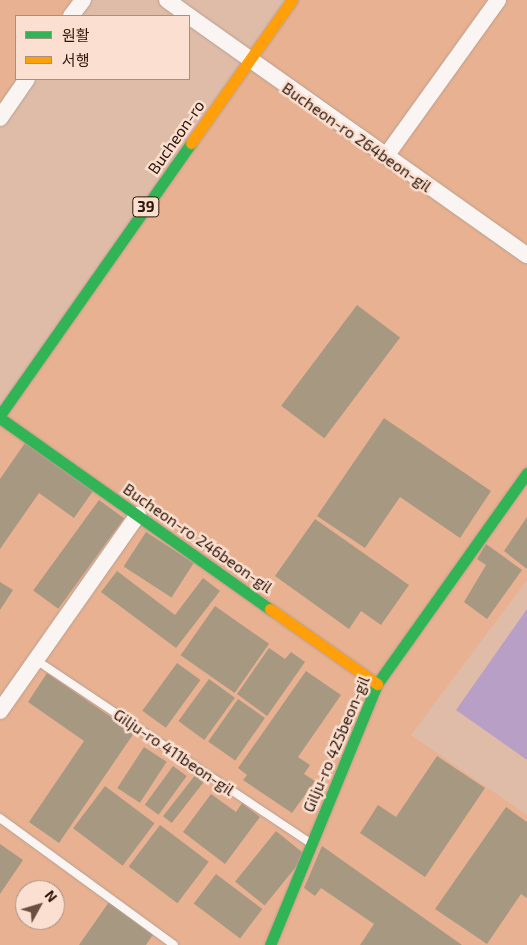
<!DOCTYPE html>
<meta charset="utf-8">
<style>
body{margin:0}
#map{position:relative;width:527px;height:945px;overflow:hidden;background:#dfbca8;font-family:"Exo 2","Noto Sans KR",sans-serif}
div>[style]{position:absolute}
.built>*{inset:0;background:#e8b191}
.green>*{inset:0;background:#b79fc5}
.building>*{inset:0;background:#a79882;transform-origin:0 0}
.roads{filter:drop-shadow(0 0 1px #b99e8f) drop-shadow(0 0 1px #b99e8f)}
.lane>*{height:8px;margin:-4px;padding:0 4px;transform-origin:4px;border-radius:4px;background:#faf5f2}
.street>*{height:16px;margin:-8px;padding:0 8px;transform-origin:8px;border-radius:8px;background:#faf5f2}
.fast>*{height:11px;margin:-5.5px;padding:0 5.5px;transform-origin:5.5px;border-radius:5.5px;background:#30b455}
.slow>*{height:11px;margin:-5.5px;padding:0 5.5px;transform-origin:5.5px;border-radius:5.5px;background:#ff9f0a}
span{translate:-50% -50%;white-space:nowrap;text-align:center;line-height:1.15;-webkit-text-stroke:5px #fbe0d1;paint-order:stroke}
.shield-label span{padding:1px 4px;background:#fbe0d1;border:1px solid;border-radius:4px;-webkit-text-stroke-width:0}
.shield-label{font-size:15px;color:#2d1608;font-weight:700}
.street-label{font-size:16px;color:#2d1608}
.legend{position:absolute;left:15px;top:15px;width:175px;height:65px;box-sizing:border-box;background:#fbe0d1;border:1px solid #a98f81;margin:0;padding:6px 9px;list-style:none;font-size:15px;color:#2d1608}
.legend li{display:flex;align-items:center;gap:10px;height:25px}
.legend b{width:25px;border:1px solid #a98f81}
.north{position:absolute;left:15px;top:880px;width:50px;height:50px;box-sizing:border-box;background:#fbe0d1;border:1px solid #a98f81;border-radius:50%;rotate:51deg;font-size:14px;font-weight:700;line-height:20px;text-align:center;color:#2d1608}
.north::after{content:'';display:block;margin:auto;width:18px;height:22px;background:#6b5040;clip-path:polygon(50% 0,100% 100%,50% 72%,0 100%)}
</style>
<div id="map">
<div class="built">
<i style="clip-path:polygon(0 0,76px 0,71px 16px,16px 16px,16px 79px,27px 79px,0 118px)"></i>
<i style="clip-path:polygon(evenodd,292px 0,527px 0,527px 580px,411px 735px,527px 815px,527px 945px,0 945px,0 415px,292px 0,25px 890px,55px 890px,55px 920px,25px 920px,25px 890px)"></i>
</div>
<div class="green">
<i style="clip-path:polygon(527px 609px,527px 760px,456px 710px)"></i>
</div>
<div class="building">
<i style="left:357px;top:305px;width:54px;height:126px;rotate:37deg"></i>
<i style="clip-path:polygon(384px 418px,491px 491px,460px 538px,400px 497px,365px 548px,317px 516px)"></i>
<i style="clip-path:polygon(25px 443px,93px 491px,74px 518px,39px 493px,0 549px,0 479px)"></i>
<i style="left:99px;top:500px;width:31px;height:112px;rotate:36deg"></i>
<i style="clip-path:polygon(527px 517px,527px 569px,504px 551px)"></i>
<i style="clip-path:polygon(315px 519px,409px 585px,381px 625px,361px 611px,349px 629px,275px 576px)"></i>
<i style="left:146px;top:532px;width:57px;height:41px;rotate:33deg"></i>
<i style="clip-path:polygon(486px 544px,522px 570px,487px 619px,464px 602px,486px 565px,477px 559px)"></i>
<i style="clip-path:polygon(117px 571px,175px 615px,203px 578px,220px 591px,176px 648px,101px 592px)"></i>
<i style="clip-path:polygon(0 582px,13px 590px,0 610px)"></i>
<i style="left:215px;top:606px;width:66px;height:60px;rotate:35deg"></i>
<i style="clip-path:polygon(269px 648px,285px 659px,291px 652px,305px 662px,267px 716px,237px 694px)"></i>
<i style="left:177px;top:663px;width:29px;height:59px;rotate:36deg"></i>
<i style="clip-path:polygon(306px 671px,341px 695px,298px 757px,310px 765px,304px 774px,315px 781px,292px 813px,243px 780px,247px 775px,238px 768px)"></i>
<i style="clip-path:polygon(47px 673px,134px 733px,59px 843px,29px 822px,84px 741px,28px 702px)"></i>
<i style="left:209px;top:679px;width:32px;height:52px;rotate:36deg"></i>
<i style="left:238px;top:699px;width:33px;height:52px;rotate:35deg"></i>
<i style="left:144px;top:747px;width:27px;height:49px;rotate:33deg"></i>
<i style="clip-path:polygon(437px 756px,485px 788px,425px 877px,360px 833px,378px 805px,396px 817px)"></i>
<i style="left:173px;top:766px;width:17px;height:48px;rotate:36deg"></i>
<i style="left:200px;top:769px;width:11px;height:60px;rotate:38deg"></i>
<i style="left:105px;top:786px;width:62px;height:53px;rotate:37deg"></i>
<i style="clip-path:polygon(211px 794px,236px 812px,242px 803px,260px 817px,225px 864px,183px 832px)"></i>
<i style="clip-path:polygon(506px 807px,527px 822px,527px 898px,521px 894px,487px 944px,435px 909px)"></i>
<i style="left:160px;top:825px;width:61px;height:52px;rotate:37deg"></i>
<i style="left:276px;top:831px;width:38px;height:65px;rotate:39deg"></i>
<i style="clip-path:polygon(0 844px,23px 860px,0 894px)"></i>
<i style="clip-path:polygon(322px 846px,462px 945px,360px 945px,374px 924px,321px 888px,315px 896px,304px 888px)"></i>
<i style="left:216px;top:874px;width:58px;height:37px;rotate:37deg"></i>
<i style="clip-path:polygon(109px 902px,154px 933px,146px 945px,79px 945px)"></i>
</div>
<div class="roads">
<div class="lane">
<i style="left:36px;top:660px;width:328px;rotate:33.7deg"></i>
<i style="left:0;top:818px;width:215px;rotate:36.1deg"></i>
</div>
<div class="street">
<i style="left:167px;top:0;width:27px;rotate:36deg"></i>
<i style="left:71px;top:16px;width:20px;rotate:-53deg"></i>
<i style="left:189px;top:16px;width:414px;rotate:35.3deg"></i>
<i style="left:0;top:118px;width:47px;rotate:-55.3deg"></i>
<i style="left:386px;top:156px;width:192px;rotate:-54.3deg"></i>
<i style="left:0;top:711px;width:240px;rotate:-54.9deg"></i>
</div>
<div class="fast">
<i style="left:0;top:415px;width:332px;rotate:-54.9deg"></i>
<i style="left:0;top:418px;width:331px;rotate:35.3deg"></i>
<i style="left:270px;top:945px;width:282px;rotate:-67.7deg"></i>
<i style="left:377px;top:684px;width:259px;rotate:-54.6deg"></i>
</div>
<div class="slow">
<i style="left:191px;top:143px;width:175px;rotate:-54.8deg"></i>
<i style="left:270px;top:609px;width:131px;rotate:35deg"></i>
</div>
</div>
<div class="shield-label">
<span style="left:146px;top:207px">39</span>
</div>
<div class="street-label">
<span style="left:176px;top:137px;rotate:-55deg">Bucheon-ro</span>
<span style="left:357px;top:137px;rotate:35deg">Bucheon-ro 264beon-gil</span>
<span style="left:198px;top:538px;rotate:35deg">Bucheon-ro 246beon-gil</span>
<span style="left:336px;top:744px;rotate:-67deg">Gilju-ro 425beon-gil</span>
<span style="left:174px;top:752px;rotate:34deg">Gilju-ro 411beon-gil</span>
</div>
<ul class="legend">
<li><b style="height:6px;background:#30b455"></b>원활</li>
<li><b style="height:6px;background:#ff9f0a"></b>서행</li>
</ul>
<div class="north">N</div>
</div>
